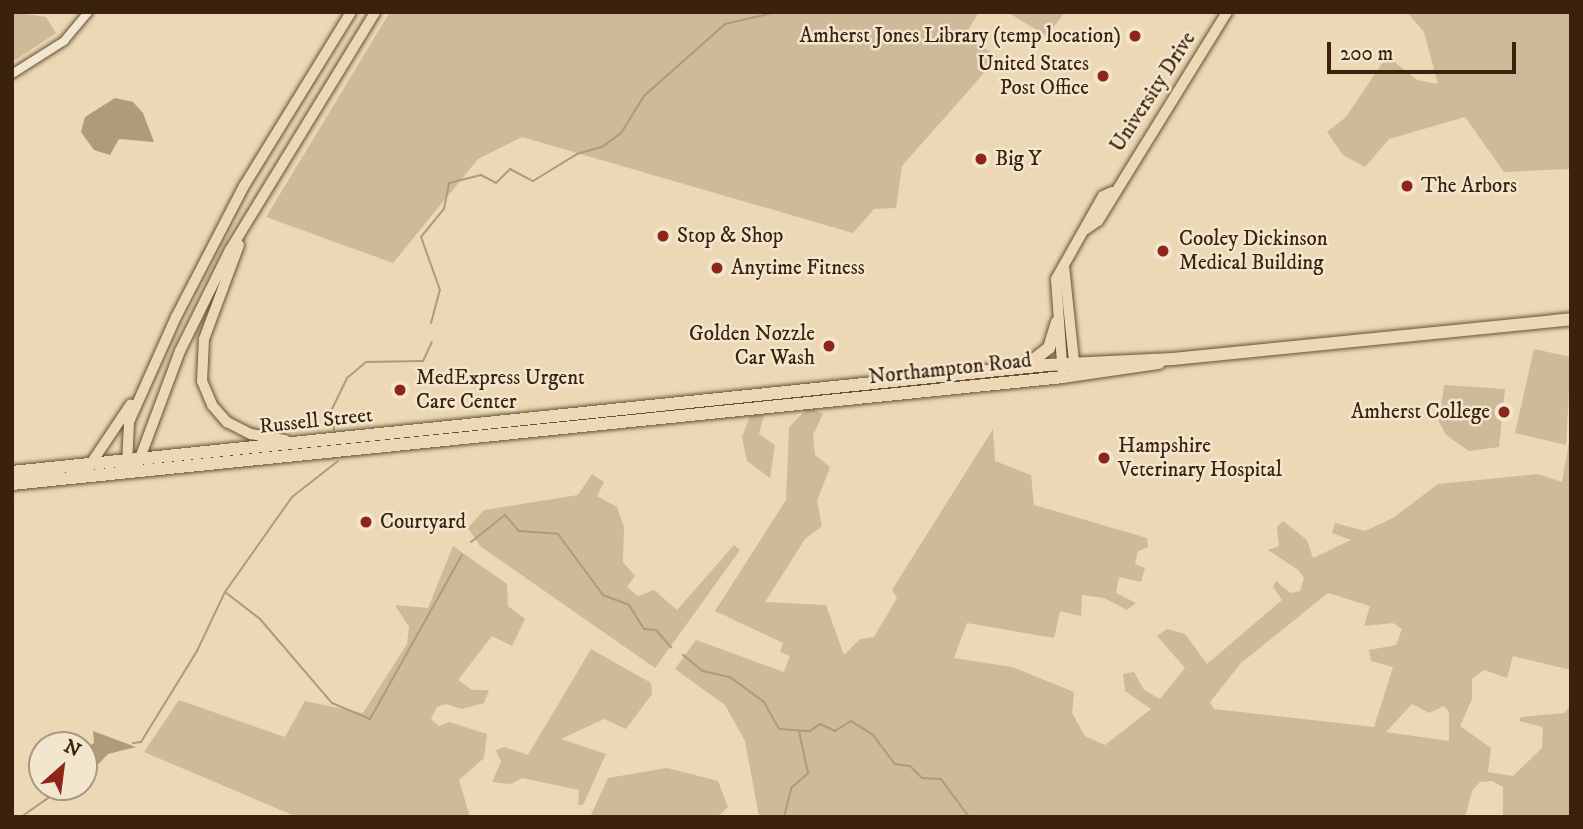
<!DOCTYPE html>
<style>
body{margin:0}
#map{position:relative;width:1583px;height:829px;overflow:hidden;background:#ecd8b5;font-family:"IM FELL DW Pica",serif}
div>[style]{position:absolute}
.green>*{inset:0;background:#ceb998}
.water>*{inset:0;background:#af9a7c}
.stream>*{height:2px;margin:-1px;padding:0 1px;transform-origin:1px;border-radius:1px;background:#af9a7c}
.roads{filter:drop-shadow(0 0 2px #665036) drop-shadow(0 0 2px #665036)}
.minor>*{height:8px;margin:-4px;padding:0 4px;transform-origin:4px;border-radius:4px;background:#f3e6cf}
.major>*{height:10px;margin:-5px;padding:0 5px;transform-origin:5px;border-radius:5px;background:#ecd8b5}
.highway>*{height:12px;margin:-6px;padding:0 6px;transform-origin:6px;border-radius:6px;background:#ecd8b5}
.dots>*{width:19px;height:19px;translate:-50% -50%;box-sizing:border-box;border:4px solid #f3e6cf;border-radius:50%}
span{translate:-50% -50%;white-space:nowrap;text-align:center;line-height:1.15;-webkit-text-stroke:5px #f3e6cf;paint-order:stroke}
.poi-label{font-size:21px;color:#3a220c}
.right{translate:-100% -50%;text-align:right}
.left{translate:0 -50%;text-align:left}
.street-label{font-size:21px;color:#3a220c}
.frame{position:absolute;inset:0;border:14px solid #3a220c;pointer-events:none}
.north{position:absolute;left:28px;top:731px;width:70px;height:70px;box-sizing:border-box;background:#f3e6cf;border:2px solid #a99881;border-radius:50%;rotate:28deg;font-size:19px;font-weight:700;line-height:28px;text-align:center;color:#3a220c}
.north::after{content:'';display:block;margin:auto;width:24px;height:32px;background:#8f2418;clip-path:polygon(50% 0,100% 100%,50% 72%,0 100%)}
.scale{position:absolute;left:1327px;top:42px;width:189px;height:32px;box-sizing:border-box;border:4px solid #3a220c;border-top:0;padding-left:9px;font-size:21px;line-height:24px;white-space:nowrap;color:#3a220c;-webkit-text-stroke:5px #f3e6cf;paint-order:stroke}
</style>
<div id="map">
<div class="green">
<i style="clip-path:polygon(12px 12px,46px 17px,56px 33px,12px 62px)"></i>
<i style="clip-path:polygon(390px 12px,979px 12px,965px 35px,998px 57px,902px 166px,896px 208px,874px 209px,853px 233px,522px 137px,478px 159px,393px 263px,266px 217px)"></i>
<i style="clip-path:polygon(1007px 12px,1065px 12px,1047px 36px)"></i>
<i style="clip-path:polygon(1407px 12px,1571px 12px,1569px 169px,1504px 172px,1465px 117px,1389px 139px,1365px 167px,1343px 155px,1327px 132px,1346px 117px,1387px 56px,1417px 80px,1438px 84px,1424px 32px)"></i>
<i style="clip-path:polygon(1534px 349px,1571px 357px,1566px 445px,1515px 433px)"></i>
<i style="clip-path:polygon(1444px 385px,1505px 389px,1499px 447px,1469px 451px,1446px 435px,1439px 422px)"></i>
<i style="clip-path:polygon(evenodd,809px 407px,823px 414px,813px 435px,815px 455px,830px 467px,817px 501px,822px 526px,805px 539px,765px 602px,826px 605px,844px 655px,860px 639px,874px 637px,897px 598px,892px 590px,993px 429px,995px 461px,1031px 475px,1034px 505px,1147px 538px,1148px 547px,1138px 551px,1135px 564px,1145px 568px,1141px 582px,1119px 577px,1116px 593px,1136px 603px,1127px 610px,1104px 598px,1082px 595px,1081px 616px,1060px 611px,1054px 638px,967px 623px,954px 658px,1012px 667px,1074px 692px,1072px 713px,1085px 736px,1105px 745px,1151px 709px,1125px 691px,1123px 674px,1134px 672px,1144px 690px,1160px 699px,1185px 668px,1157px 636px,1167px 629px,1185px 634px,1207px 664px,1282px 600px,1273px 587px,1276px 581px,1290px 593px,1300px 591px,1304px 578px,1298px 570px,1268px 550px,1279px 546px,1277px 527px,1283px 521px,1307px 540px,1313px 558px,1351px 540px,1332px 533px,1335px 523px,1365px 531px,1393px 518px,1438px 484px,1538px 474px,1562px 482px,1571px 431px,1571px 670px,1513px 656px,1507px 678px,1484px 670px,1472px 679px,1472px 699px,1460px 726px,1491px 748px,1488px 772px,1513px 776px,1542px 748px,1543px 727px,1519px 721px,1521px 717px,1565px 713px,1571px 704px,1569px 817px,1503px 817px,1503px 787px,1492px 781px,1480px 782px,1472px 791px,1465px 817px,759px 817px,745px 741px,725px 705px,675px 669px,696px 640px,784px 672px,790px 656px,780px 652px,783px 643px,715px 611px,786px 500px,789px 427px,809px 407px,1328px 593px,1370px 606px,1364px 626px,1393px 623px,1402px 629px,1396px 645px,1369px 650px,1371px 661px,1393px 667px,1374px 727px,1214px 709px,1210px 702px,1241px 663px,1328px 593px,809px 407px,1412px 704px,1429px 713px,1444px 706px,1449px 712px,1449px 741px,1386px 732px,1412px 704px)"></i>
<i style="clip-path:polygon(764px 414px,759px 434px,775px 445px,770px 478px,747px 461px,742px 437px,750px 416px)"></i>
<i style="clip-path:polygon(592px 474px,604px 482px,597px 496px,617px 507px,624px 527px,623px 562px,635px 576px,627px 587px,638px 596px,654px 590px,677px 610px,734px 545px,740px 550px,655px 668px,480px 546px,468px 528px,484px 510px,578px 495px)"></i>
<i style="clip-path:polygon(453px 546px,507px 584px,508px 606px,525px 619px,512px 646px,492px 636px,458px 680px,472px 690px,489px 690px,484px 703px,462px 709px,446px 704px,437px 707px,431px 719px,439px 726px,449px 722px,487px 734px,484px 758px,459px 780px,470px 817px,297px 817px,144px 752px,179px 700px,285px 737px,305px 701px,363px 713px,407px 644px,409px 627px,395px 605px,428px 608px)"></i>
<i style="clip-path:polygon(591px 649px,651px 683px,652px 694px,626px 729px,604px 719px,561px 739px,606px 754px,583px 805px,578px 805px,579px 790px,522px 778px,511px 784px,492px 782px,501px 762px,496px 750px,504px 747px,528px 755px)"></i>
<i style="clip-path:polygon(667px 768px,718px 781px,728px 807px,717px 817px,590px 817px,608px 778px)"></i>
</div>
<div class="water">
<i style="clip-path:polygon(115px 98px,133px 102px,143px 113px,154px 142px,119px 139px,110px 155px,94px 150px,81px 132px,85px 117px)"></i>
<i style="clip-path:polygon(93px 731px,136px 747px,108px 754px,84px 779px,84px 750px,94px 743px)"></i>
</div>
<div class="stream">
<i style="left:431px;top:323px;width:34px;rotate:-75deg"></i>
<i style="left:440px;top:290px;width:56px;rotate:-109.7deg"></i>
<i style="left:421px;top:237px;width:36px;rotate:-51deg"></i>
<i style="left:444px;top:209px;width:26px;rotate:-79deg"></i>
<i style="left:449px;top:183px;width:33px;rotate:-14deg"></i>
<i style="left:481px;top:175px;width:17px;rotate:28deg"></i>
<i style="left:496px;top:183px;width:20px;rotate:-45deg"></i>
<i style="left:510px;top:169px;width:26px;rotate:28deg"></i>
<i style="left:533px;top:181px;width:52px;rotate:-31.5deg"></i>
<i style="left:577px;top:154px;width:26px;rotate:-16deg"></i>
<i style="left:602px;top:147px;width:24px;rotate:-36deg"></i>
<i style="left:621px;top:133px;width:44px;rotate:-58.1deg"></i>
<i style="left:644px;top:96px;width:108px;rotate:-41.6deg"></i>
<i style="left:725px;top:24px;width:53px;rotate:-13deg"></i>
<i style="left:334px;top:430px;width:21px;rotate:-95deg"></i>
<i style="left:332px;top:409px;width:34px;rotate:-64deg"></i>
<i style="left:347px;top:378px;width:25px;rotate:-40deg"></i>
<i style="left:366px;top:362px;width:57px;rotate:-1deg"></i>
<i style="left:423px;top:361px;width:21px;rotate:-65deg"></i>
<i style="left:471px;top:542px;width:43px;rotate:-38.5deg"></i>
<i style="left:505px;top:515px;width:21px;rotate:49deg"></i>
<i style="left:519px;top:531px;width:39px;rotate:4deg"></i>
<i style="left:558px;top:534px;width:76px;rotate:53.6deg"></i>
<i style="left:603px;top:595px;width:28px;rotate:21deg"></i>
<i style="left:629px;top:605px;width:28px;rotate:58deg"></i>
<i style="left:644px;top:629px;width:12px;rotate:5deg"></i>
<i style="left:656px;top:630px;width:23px;rotate:49deg"></i>
<i style="left:225px;top:592px;width:44px;rotate:37.6deg"></i>
<i style="left:260px;top:619px;width:111px;rotate:49.4deg"></i>
<i style="left:332px;top:703px;width:41px;rotate:22.8deg"></i>
<i style="left:370px;top:719px;width:188px;rotate:-60.7deg"></i>
<i style="left:683px;top:655px;width:26px;rotate:39deg"></i>
<i style="left:703px;top:671px;width:28px;rotate:13deg"></i>
<i style="left:730px;top:677px;width:42px;rotate:36.3deg"></i>
<i style="left:764px;top:702px;width:31px;rotate:61deg"></i>
<i style="left:779px;top:729px;width:31px;rotate:4deg"></i>
<i style="left:810px;top:731px;width:12px;rotate:-35deg"></i>
<i style="left:820px;top:724px;width:17px;rotate:25deg"></i>
<i style="left:835px;top:731px;width:19px;rotate:-32deg"></i>
<i style="left:851px;top:721px;width:26px;rotate:32deg"></i>
<i style="left:873px;top:735px;width:36px;rotate:53deg"></i>
<i style="left:895px;top:764px;width:15px;rotate:8deg"></i>
<i style="left:910px;top:766px;width:17px;rotate:45deg"></i>
<i style="left:922px;top:778px;width:19px;rotate:3deg"></i>
<i style="left:941px;top:779px;width:47px;rotate:53.6deg"></i>
<i style="left:133px;top:743px;width:8px;rotate:-7deg"></i>
<i style="left:141px;top:742px;width:107px;rotate:-58.4deg"></i>
<i style="left:197px;top:651px;width:65px;rotate:-64.6deg"></i>
<i style="left:225px;top:592px;width:116px;rotate:-54.8deg"></i>
<i style="left:292px;top:497px;width:58px;rotate:-38deg"></i>
<i style="left:21px;top:817px;width:35px;rotate:-35deg"></i>
<i style="left:784px;top:817px;width:30px;rotate:-76deg"></i>
<i style="left:791px;top:788px;width:23px;rotate:-41deg"></i>
<i style="left:808px;top:773px;width:43px;rotate:-102.1deg"></i>
</div>
<div class="roads">
<div class="minor">
<i style="left:12px;top:74px;width:62px;rotate:-32.4deg"></i>
<i style="left:64px;top:41px;width:38px;rotate:-50deg"></i>
</div>
<div class="major">
<i style="left:1086px;top:229px;width:14px;rotate:-34deg"></i>
<i style="left:1098px;top:221px;width:246px;rotate:-58.3deg"></i>
<i style="left:239px;top:245px;width:100px;rotate:110.4deg"></i>
<i style="left:204px;top:339px;width:42px;rotate:92.7deg"></i>
<i style="left:202px;top:381px;width:26px;rotate:67deg"></i>
<i style="left:212px;top:405px;width:23px;rotate:49deg"></i>
<i style="left:227px;top:422px;width:27px;rotate:27deg"></i>
<i style="left:251px;top:434px;width:35px;rotate:10deg"></i>
<i style="left:1064px;top:266px;width:106px;rotate:84deg"></i>
<i style="left:1063px;top:377px;width:98px;rotate:-94.1deg"></i>
<i style="left:1056px;top:279px;width:95px;rotate:-60.5deg"></i>
<i style="left:1103px;top:196px;width:10px;rotate:-24deg"></i>
<i style="left:90px;top:465px;width:73px;rotate:-56.1deg"></i>
<i style="left:127px;top:465px;width:43px;rotate:-87.3deg"></i>
<i style="left:129px;top:422px;width:115px;rotate:-65.9deg"></i>
<i style="left:176px;top:317px;width:148px;rotate:-62.6deg"></i>
<i style="left:244px;top:186px;width:204px;rotate:-58.4deg"></i>
<i style="left:137px;top:466px;width:123px;rotate:-69.5deg"></i>
<i style="left:180px;top:351px;width:113px;rotate:-63.7deg"></i>
<i style="left:230px;top:250px;width:279px;rotate:-58.6deg"></i>
</div>
<div class="highway">
<i style="left:1027px;top:365px;width:28px;rotate:-38deg"></i>
<i style="left:1049px;top:348px;width:27px;rotate:-73deg"></i>
<i style="left:12px;top:472px;width:1041px;rotate:-5.9deg"></i>
<i style="left:1047px;top:365px;width:126px;rotate:-2.7deg"></i>
<i style="left:1173px;top:359px;width:400px;rotate:-5.7deg"></i>
<i style="left:12px;top:484px;width:1056px;rotate:-5.81deg"></i>
<i style="left:1063px;top:377px;width:97px;rotate:-8.3deg"></i>
</div>
</div>
<div class="dots">
<i style="left:1135px;top:36px;background:#8f2418"></i>
<i style="left:1103px;top:76px;background:#8f2418"></i>
<i style="left:981px;top:159px;background:#8f2418"></i>
<i style="left:1407px;top:186px;background:#8f2418"></i>
<i style="left:663px;top:236px;background:#8f2418"></i>
<i style="left:1163px;top:251px;background:#8f2418"></i>
<i style="left:717px;top:268px;background:#8f2418"></i>
<i style="left:829px;top:346px;background:#8f2418"></i>
<i style="left:400px;top:390px;background:#8f2418"></i>
<i style="left:1504px;top:412px;background:#8f2418"></i>
<i style="left:1104px;top:458px;background:#8f2418"></i>
<i style="left:366px;top:522px;background:#8f2418"></i>
</div>
<div class="poi-label">
<span class="right" style="left:1121px;top:36px">Amherst Jones Library (temp location)</span>
<span class="right" style="left:1089px;top:76px">United States<br>Post Office</span>
<span class="left" style="left:995px;top:159px">Big Y</span>
<span class="left" style="left:1421px;top:186px">The Arbors</span>
<span class="left" style="left:677px;top:236px">Stop &amp; Shop</span>
<span class="left" style="left:1179px;top:251px">Cooley Dickinson<br>Medical Building</span>
<span class="left" style="left:731px;top:268px">Anytime Fitness</span>
<span class="right" style="left:815px;top:346px">Golden Nozzle<br>Car Wash</span>
<span class="left" style="left:416px;top:390px">MedExpress Urgent<br>Care Center</span>
<span class="right" style="left:1490px;top:412px">Amherst College</span>
<span class="left" style="left:1118px;top:458px">Hampshire<br>Veterinary Hospital</span>
<span class="left" style="left:380px;top:522px">Courtyard</span>
</div>
<div class="street-label">
<span style="left:1153px;top:92px;rotate:-57deg">University Drive</span>
<span style="left:950px;top:369px;rotate:-6deg">Northampton Road</span>
<span style="left:316px;top:421px;rotate:-6deg">Russell Street</span>
</div>
<div class="frame"></div>
<div class="north">N</div>
<div class="scale">200 m</div>
</div>
